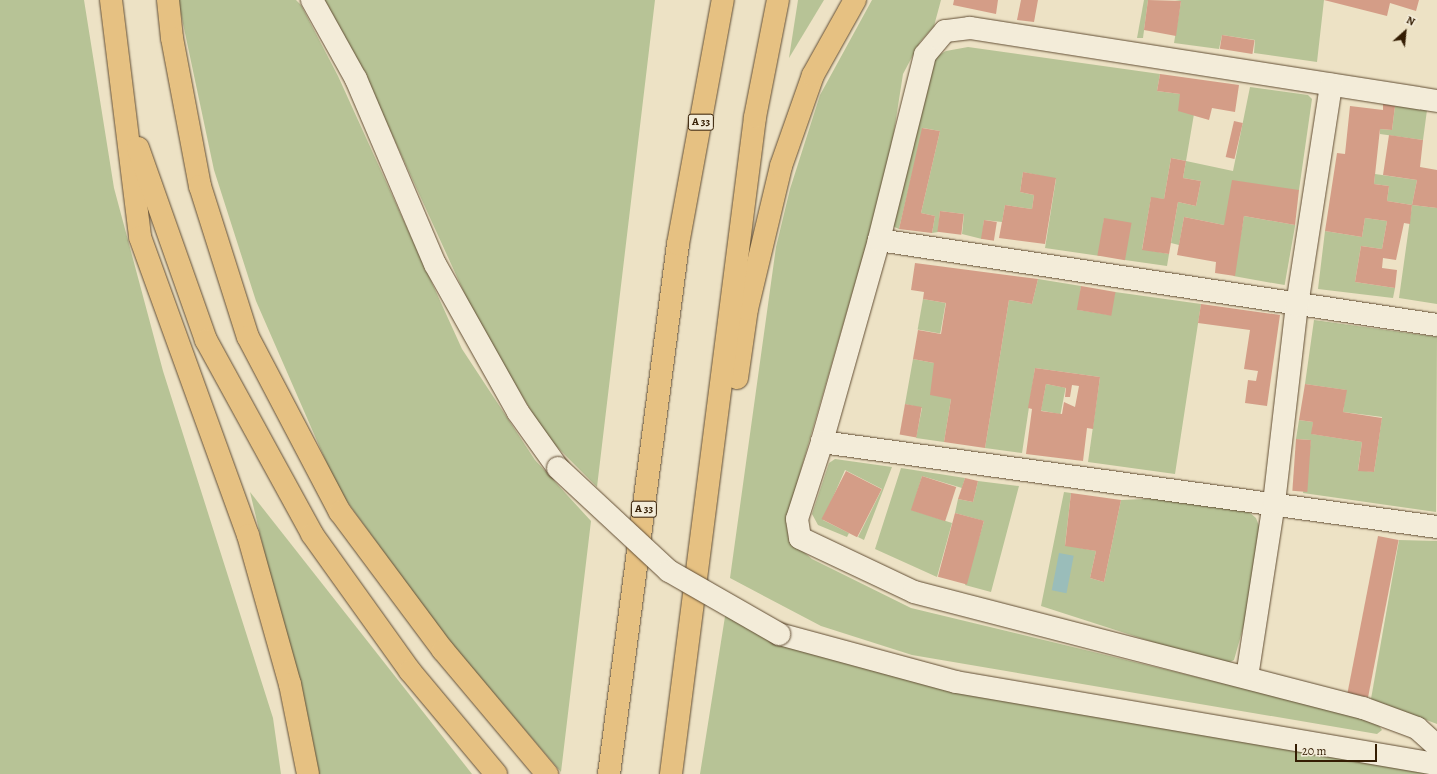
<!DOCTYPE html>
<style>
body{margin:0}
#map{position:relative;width:1437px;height:774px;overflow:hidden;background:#ede2c5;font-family:Alegreya,serif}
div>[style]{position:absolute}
.green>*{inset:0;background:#b7c396;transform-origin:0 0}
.water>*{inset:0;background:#9abdba;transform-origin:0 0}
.building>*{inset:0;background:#d49d87;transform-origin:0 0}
.roads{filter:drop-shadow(0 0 1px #624e34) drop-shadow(0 0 1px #624e34)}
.minor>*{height:22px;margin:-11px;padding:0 11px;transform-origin:11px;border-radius:11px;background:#f3ecd9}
.highway>*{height:22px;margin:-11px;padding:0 11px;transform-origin:11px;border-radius:11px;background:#e6c182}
.bridges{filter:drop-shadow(0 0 1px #624e34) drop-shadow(0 0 1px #624e34)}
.minor-bridge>*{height:22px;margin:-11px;padding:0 11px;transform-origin:11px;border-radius:11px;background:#f3ecd9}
span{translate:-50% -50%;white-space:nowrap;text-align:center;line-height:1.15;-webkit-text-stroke:3px #f3ecd9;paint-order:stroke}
.shield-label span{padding:1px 3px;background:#f3ecd9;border:1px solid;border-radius:3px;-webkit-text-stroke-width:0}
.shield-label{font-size:11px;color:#341d03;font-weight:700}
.north{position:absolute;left:1385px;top:12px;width:40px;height:40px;-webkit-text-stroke:3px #f3ecd9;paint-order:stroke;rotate:27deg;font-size:11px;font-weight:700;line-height:16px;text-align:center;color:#341d03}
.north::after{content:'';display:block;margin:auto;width:14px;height:18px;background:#341d03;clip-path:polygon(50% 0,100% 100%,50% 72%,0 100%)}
.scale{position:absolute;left:1295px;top:744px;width:82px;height:18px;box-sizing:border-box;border:2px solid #341d03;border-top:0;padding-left:5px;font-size:12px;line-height:14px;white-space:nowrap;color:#341d03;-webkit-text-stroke:3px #f3ecd9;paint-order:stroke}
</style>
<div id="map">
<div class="green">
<i style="clip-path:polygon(0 0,84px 0,114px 188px,163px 371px,273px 718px,281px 774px,0 774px)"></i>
<i style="clip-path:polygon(178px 0,296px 0,301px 5px,338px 76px,462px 349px,535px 460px,591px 521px,561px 772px,444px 635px,338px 489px,256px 301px,214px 170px)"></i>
<i style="clip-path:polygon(324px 0,655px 0,597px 487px,547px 437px,478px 323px,379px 106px)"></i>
<i style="clip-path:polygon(798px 0,824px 0,789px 58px)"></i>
<i style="clip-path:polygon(872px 0,941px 0,934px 26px,920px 42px,903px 74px,888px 170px,786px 521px,789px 540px,812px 559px,911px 608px,1375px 720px,1382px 730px,1377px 734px,912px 655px,821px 626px,730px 578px,776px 247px,790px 189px,820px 95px)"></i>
<i style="clip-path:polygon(1144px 0,1148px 0,1143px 38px,1137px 38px)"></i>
<i style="clip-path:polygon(1175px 0,1324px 0,1317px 62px,1254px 53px,1255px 40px,1222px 35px,1219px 49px,1174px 43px,1181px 1px)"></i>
<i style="clip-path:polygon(968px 47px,1160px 74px,1157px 91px,1180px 94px,1194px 114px,1186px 161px,1233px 171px,1250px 87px,1308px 95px,1312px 99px,1299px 190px,1224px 225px,1184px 217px,1179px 245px,1171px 243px,1178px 202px,1196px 206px,1201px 181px,1183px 178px,1186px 161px,1171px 158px,1164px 199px,1151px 198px,1142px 249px,1169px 254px,1167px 266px,1125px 260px,1104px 219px,1100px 256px,1045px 248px,1056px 179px,1023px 172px,1020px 192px,1034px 195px,1032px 209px,1005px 205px,1002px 222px,984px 220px,982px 239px,962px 234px,964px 214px,940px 211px,938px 232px,932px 233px,935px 216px,921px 213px,940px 131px,923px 128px,899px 229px,890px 225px,932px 59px,946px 51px)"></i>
<i style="clip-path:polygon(1395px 106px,1427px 110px,1423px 140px,1380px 134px,1380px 129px,1392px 130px)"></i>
<i style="clip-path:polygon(1375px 174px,1417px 180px,1412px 205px,1437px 208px,1437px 304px,1399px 298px,1412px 205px,1387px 201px,1389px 186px,1374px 184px)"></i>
<i style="left:1244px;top:216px;width:52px;height:61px;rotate:10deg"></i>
<i style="clip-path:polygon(1365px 218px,1387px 221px,1382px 249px,1361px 246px,1355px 282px,1395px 288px,1393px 298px,1318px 289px,1325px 231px,1362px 237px)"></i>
<i style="clip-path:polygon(1038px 279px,1081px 286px,1079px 310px,1110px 315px,1115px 292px,1201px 304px,1175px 474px,1088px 462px,1100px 377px,1035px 368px,1022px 453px,985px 448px,1009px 300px,1032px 304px)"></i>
<i style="left:923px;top:299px;width:23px;height:31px;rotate:10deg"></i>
<i style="clip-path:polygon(1314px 320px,1437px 337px,1436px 512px,1303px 493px,1311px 440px,1296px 439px,1299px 420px,1313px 422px,1312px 434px,1362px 442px,1358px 470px,1374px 472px,1382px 417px,1343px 412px,1346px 390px,1305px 384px)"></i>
<i style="clip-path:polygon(913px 359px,934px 363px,951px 399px,944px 442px,916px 438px,922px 408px,905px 404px)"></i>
<i style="left:1046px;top:384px;width:20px;height:27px;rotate:11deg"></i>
<i style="clip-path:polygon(835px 459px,892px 467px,864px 540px,858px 537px,882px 489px,845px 470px,823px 520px,849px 533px,847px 537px,818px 525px,812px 514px,829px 463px)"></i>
<i style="clip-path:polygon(901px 468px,965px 478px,962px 488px,922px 476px,912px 510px,952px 523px,937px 577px,875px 549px)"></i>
<i style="clip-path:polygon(978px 481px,1019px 486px,991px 592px,965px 585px,984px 521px,955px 513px,958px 499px,973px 502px)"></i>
<i style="clip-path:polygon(250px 492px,472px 774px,317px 774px)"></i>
<i style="clip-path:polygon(1064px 492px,1071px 493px,1065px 545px,1096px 551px,1090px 578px,1104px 582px,1121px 500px,1168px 498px,1244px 508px,1256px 518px,1262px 534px,1254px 589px,1234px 660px,1224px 665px,1041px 606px)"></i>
<i style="clip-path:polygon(1399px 540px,1437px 541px,1437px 724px,1371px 699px)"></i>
<i style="clip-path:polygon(727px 604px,779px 634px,1437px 774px,700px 774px)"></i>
</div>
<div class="water">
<i style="left:1059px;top:553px;width:15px;height:38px;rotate:11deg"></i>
</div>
<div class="building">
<i style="clip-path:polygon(954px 0,998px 0,996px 14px,953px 5px)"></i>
<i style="clip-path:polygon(1021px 0,1038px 0,1034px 22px,1017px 20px)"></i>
<i style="clip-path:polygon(1148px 0,1181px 1px,1176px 36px,1144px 30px)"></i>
<i style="clip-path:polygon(1324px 0,1419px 0,1416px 11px,1390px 3px,1387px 16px)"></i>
<i style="left:1222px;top:35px;width:33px;height:14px;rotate:9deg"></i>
<i style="clip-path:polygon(1160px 74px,1239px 85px,1235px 112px,1212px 108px,1209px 120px,1178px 111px,1180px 94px,1157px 91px)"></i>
<i style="clip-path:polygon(1383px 104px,1395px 106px,1392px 130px,1380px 129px,1374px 184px,1389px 186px,1387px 201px,1412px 205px,1417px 180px,1383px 175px,1389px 135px,1423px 140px,1420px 167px,1437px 170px,1437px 208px,1412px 205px,1410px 224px,1404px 223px,1396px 260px,1383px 258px,1382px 268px,1397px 270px,1395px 288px,1355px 282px,1361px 246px,1382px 249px,1387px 221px,1365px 218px,1362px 237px,1325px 231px,1337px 153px,1345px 154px,1350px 106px,1383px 110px)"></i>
<i style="left:1234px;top:121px;width:9px;height:37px;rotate:13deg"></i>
<i style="clip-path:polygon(922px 128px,940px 131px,921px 213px,935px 216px,932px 233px,899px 229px)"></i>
<i style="clip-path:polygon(1171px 158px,1186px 161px,1183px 178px,1201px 181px,1196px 206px,1178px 202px,1169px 254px,1142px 250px,1151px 197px,1164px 199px)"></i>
<i style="clip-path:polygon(1023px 172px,1056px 178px,1045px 244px,999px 238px,1005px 205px,1032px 209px,1034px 195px,1020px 192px)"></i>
<i style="clip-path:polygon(1232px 180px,1299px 190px,1295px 225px,1244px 216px,1235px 276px,1215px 273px,1216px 262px,1177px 255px,1184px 217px,1224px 225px)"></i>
<i style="left:940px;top:211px;width:24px;height:21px;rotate:7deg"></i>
<i style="left:1104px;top:218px;width:28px;height:38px;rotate:10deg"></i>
<i style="left:984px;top:220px;width:13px;height:19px;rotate:9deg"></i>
<i style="clip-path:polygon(915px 263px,1038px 279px,1032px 304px,1009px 300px,985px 448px,944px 442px,951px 399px,930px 395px,934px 363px,913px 359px,918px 330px,941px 334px,946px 303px,923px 299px,924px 292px,911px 290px)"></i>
<i style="left:1081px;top:286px;width:35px;height:24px;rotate:10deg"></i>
<i style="clip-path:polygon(1201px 304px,1280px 315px,1267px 406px,1245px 403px,1248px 380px,1256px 381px,1258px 371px,1244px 369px,1250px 330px,1198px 323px)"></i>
<i style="clip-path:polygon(evenodd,1035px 368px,1100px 377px,1093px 429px,1087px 428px,1083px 461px,1026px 454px,1032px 409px,1028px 408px,1035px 368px,1046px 384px,1066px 388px,1065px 397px,1070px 397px,1072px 385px,1079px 386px,1075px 407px,1064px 402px,1062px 414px,1041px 411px,1046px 384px)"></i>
<i style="clip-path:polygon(1305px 384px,1347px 390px,1343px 412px,1382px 418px,1374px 472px,1358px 471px,1362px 442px,1311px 434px,1313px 422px,1299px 420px)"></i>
<i style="left:905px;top:404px;width:17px;height:31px;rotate:10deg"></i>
<i style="left:1296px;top:439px;width:15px;height:52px;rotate:4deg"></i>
<i style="left:846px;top:471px;width:40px;height:54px;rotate:27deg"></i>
<i style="left:922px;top:476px;width:36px;height:36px;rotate:18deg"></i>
<i style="clip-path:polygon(965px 478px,978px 481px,973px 502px,958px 499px)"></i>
<i style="clip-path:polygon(1071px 493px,1121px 500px,1104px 582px,1090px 578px,1096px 551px,1065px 546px)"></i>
<i style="left:955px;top:513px;width:30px;height:66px;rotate:15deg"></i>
<i style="left:1378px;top:536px;width:21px;height:160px;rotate:11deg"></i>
</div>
<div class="roads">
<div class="minor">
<i style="left:312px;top:0;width:90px;rotate:60.9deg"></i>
<i style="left:356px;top:79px;width:201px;rotate:66.9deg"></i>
<i style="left:435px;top:264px;width:170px;rotate:60.7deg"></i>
<i style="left:518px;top:412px;width:69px;rotate:54.5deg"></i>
<i style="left:1437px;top:101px;width:473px;rotate:-171.1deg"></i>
<i style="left:970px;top:28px;width:25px;rotate:173deg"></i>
<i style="left:945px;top:31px;width:31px;rotate:130deg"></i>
<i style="left:925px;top:55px;width:191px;rotate:104deg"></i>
<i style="left:879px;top:240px;width:210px;rotate:105.8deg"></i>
<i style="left:822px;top:442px;width:81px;rotate:108deg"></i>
<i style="left:797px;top:519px;width:19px;rotate:81deg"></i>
<i style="left:800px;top:538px;width:126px;rotate:25.3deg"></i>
<i style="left:914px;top:592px;width:464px;rotate:14.5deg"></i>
<i style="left:1363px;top:708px;width:58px;rotate:20.3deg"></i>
<i style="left:1417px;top:728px;width:27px;rotate:42deg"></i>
<i style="left:879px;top:240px;width:564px;rotate:8.66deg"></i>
<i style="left:822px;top:442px;width:621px;rotate:7.87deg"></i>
<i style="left:779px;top:634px;width:183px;rotate:15.2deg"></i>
<i style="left:956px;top:682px;width:488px;rotate:9.7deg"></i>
<i style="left:1247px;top:677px;width:176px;rotate:-81.2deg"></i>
<i style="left:1274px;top:503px;width:199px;rotate:-83.4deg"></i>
<i style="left:1297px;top:305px;width:223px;rotate:-81.2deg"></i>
</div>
<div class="highway">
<i style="left:111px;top:0;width:239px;rotate:83deg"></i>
<i style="left:140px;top:237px;width:317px;rotate:70.1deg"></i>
<i style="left:248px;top:535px;width:155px;rotate:74.3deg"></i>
<i style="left:290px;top:684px;width:92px;rotate:78.7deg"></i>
<i style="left:168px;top:0;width:38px;rotate:84deg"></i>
<i style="left:172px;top:38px;width:151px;rotate:79.3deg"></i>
<i style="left:200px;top:186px;width:158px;rotate:72.4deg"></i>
<i style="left:248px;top:337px;width:198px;rotate:62.3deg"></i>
<i style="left:340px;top:512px;width:172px;rotate:53.3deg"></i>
<i style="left:443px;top:650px;width:162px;rotate:50deg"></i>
<i style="left:138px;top:148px;width:204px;rotate:70.5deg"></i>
<i style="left:206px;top:340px;width:221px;rotate:61.3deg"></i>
<i style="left:312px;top:534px;width:168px;rotate:54.4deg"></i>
<i style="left:410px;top:671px;width:134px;rotate:50.1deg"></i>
<i style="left:737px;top:378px;width:70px;rotate:-81.8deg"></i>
<i style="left:747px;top:309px;width:147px;rotate:-76.6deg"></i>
<i style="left:781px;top:166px;width:96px;rotate:-70.6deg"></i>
<i style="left:813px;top:75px;width:86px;rotate:-60.8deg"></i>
<i style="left:609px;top:774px;width:534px;rotate:-82.58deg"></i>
<i style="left:678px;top:244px;width:248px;rotate:-79.6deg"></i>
<i style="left:671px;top:774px;width:662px;rotate:-82.71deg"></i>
<i style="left:755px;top:117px;width:119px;rotate:-78.9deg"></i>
</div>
</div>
<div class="bridges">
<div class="minor-bridge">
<i style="left:558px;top:468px;width:151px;rotate:42.9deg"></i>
<i style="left:669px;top:571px;width:127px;rotate:29.8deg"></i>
</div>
</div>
<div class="shield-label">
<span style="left:701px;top:122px">A 33</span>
<span style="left:644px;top:509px">A 33</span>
</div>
<div class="north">N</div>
<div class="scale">20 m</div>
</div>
